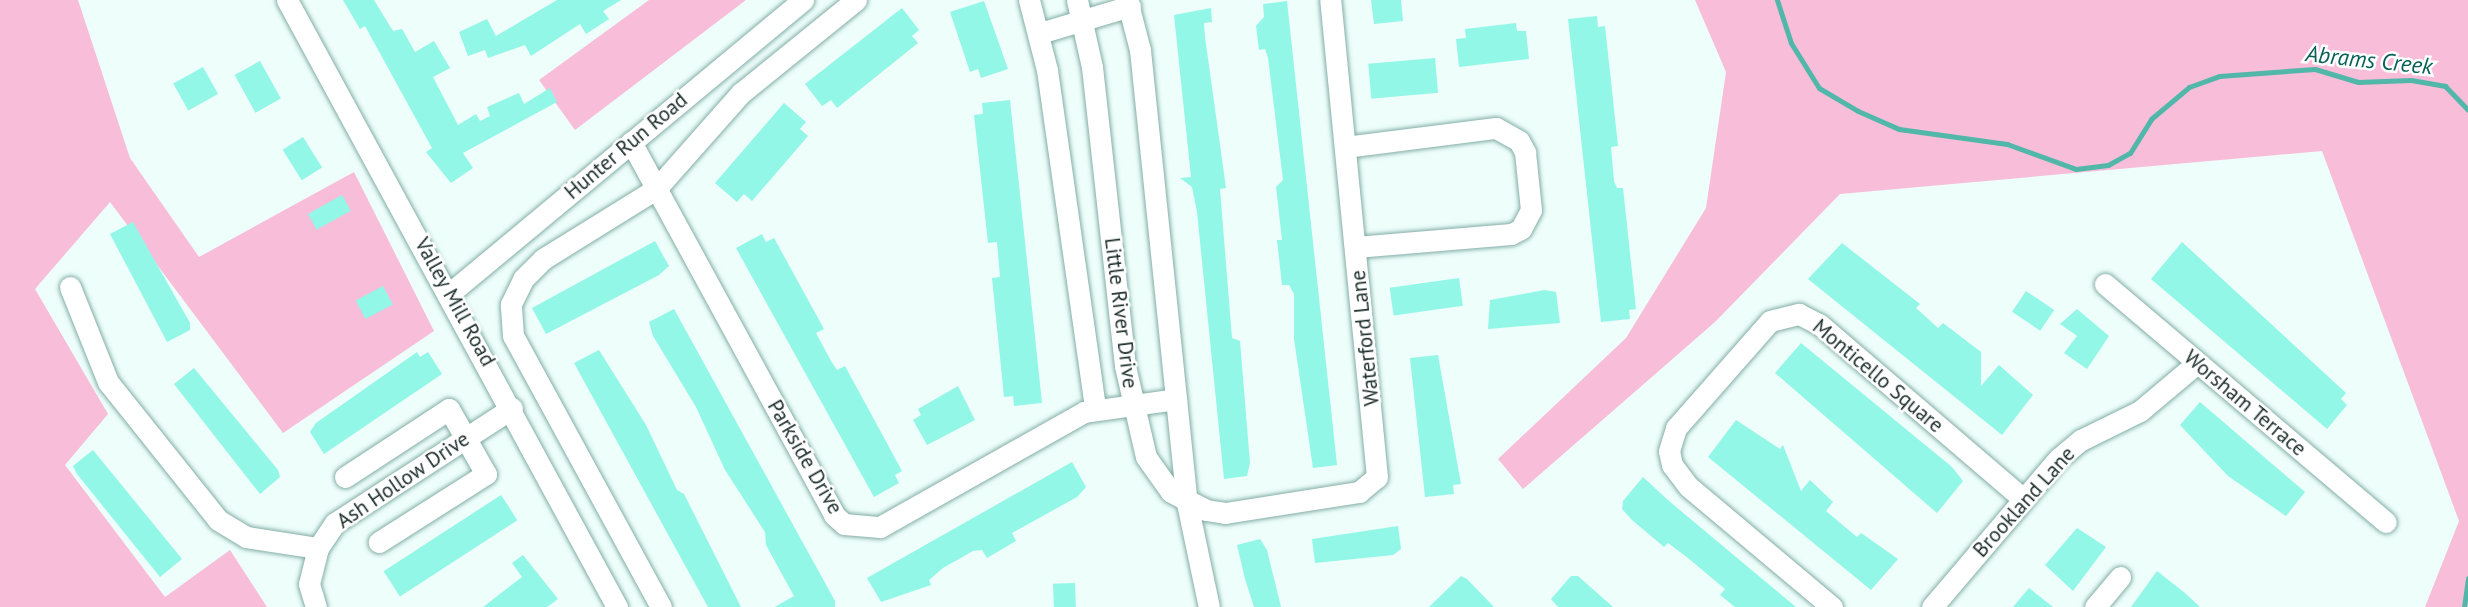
<!DOCTYPE html>
<style>
body{margin:0}
#map{position:relative;width:2468px;height:607px;overflow:hidden;background:#edfefb;font-family:"PT Sans",sans-serif}
div>[style]{position:absolute}
.green>*{inset:0;background:#f8bdd9}
.stream>*{height:5px;margin:-2.5px;padding:0 2.5px;transform-origin:2.5px;border-radius:2.5px;background:#51b7a9}
.building>*{inset:0;background:#92f7e7;transform-origin:0 0}
.roads{filter:drop-shadow(0 0 2px #83ada5) drop-shadow(0 0 2px #83ada5)}
.minor>*{height:21px;margin:-10.5px;padding:0 10.5px;transform-origin:10.5px;border-radius:10.5px;background:#fff}
span{translate:-50% -50%;white-space:nowrap;text-align:center;line-height:1.15;-webkit-text-stroke:5px #fff;paint-order:stroke}
.street-label{font-size:21px;color:#1a2b28}
.water-label{font-size:23px;color:#056056;font-style:italic}
</style>
<div id="map">
<div class="green">
<i style="clip-path:polygon(0 0,78px 0,130px 158px,199px 257px,354px 172px,434px 331px,283px 433px,110px 202px,35px 289px,108px 414px,65px 465px,165px 597px,230px 550px,267px 607px,0 607px)"></i>
<i style="clip-path:polygon(649px 0,746px 0,575px 130px,539px 80px)"></i>
<i style="clip-path:polygon(1695px 0,2468px 0,2468px 607px,2425px 607px,2459px 521px,2322px 151px,1840px 194px,1715px 322px,1523px 489px,1498px 459px,1626px 338px,1706px 208px,1726px 72px)"></i>
</div>
<div class="stream">
<i style="left:1777px;top:0;width:45px;rotate:72deg"></i>
<i style="left:1791px;top:43px;width:53px;rotate:58.1deg"></i>
<i style="left:1819px;top:88px;width:45px;rotate:30.5deg"></i>
<i style="left:1858px;top:111px;width:45px;rotate:23.7deg"></i>
<i style="left:1899px;top:129px;width:109px;rotate:7.9deg"></i>
<i style="left:2007px;top:144px;width:73px;rotate:19.9deg"></i>
<i style="left:2076px;top:169px;width:32px;rotate:-7deg"></i>
<i style="left:2108px;top:165px;width:25px;rotate:-29deg"></i>
<i style="left:2130px;top:153px;width:40px;rotate:-58deg"></i>
<i style="left:2151px;top:119px;width:50px;rotate:-40.1deg"></i>
<i style="left:2189px;top:87px;width:32px;rotate:-20deg"></i>
<i style="left:2219px;top:76px;width:96px;rotate:-4.2deg"></i>
<i style="left:2315px;top:69px;width:45px;rotate:16.8deg"></i>
<i style="left:2358px;top:82px;width:53px;rotate:-2.2deg"></i>
<i style="left:2411px;top:80px;width:35px;rotate:10deg"></i>
<i style="left:2445px;top:86px;width:33px;rotate:46deg"></i>
<i style="left:2464px;top:607px;width:29px;rotate:-82deg"></i>
</div>
<div class="building">
<i style="clip-path:polygon(343px 0,374px 0,393px 31px,402px 29px,415px 52px,434px 41px,450px 68px,433px 77px,458px 125px,476px 114px,480px 121px,490px 116px,487px 107px,519px 93px,524px 104px,550px 88px,557px 102px,463px 153px,473px 168px,451px 183px,426px 152px,432px 148px,365px 26px,360px 29px)"></i>
<i style="clip-path:polygon(557px 0,621px 0,603px 11px,609px 19px,586px 34px,580px 24px,531px 56px,525px 45px,488px 58px,485px 50px,468px 56px,459px 32px,487px 19px,496px 36px)"></i>
<i style="clip-path:polygon(1371px 0,1401px 0,1403px 21px,1374px 24px)"></i>
<i style="clip-path:polygon(984px 1px,1008px 69px,981px 78px,978px 69px,970px 72px,950px 12px)"></i>
<i style="clip-path:polygon(1287px 1px,1337px 465px,1313px 468px,1294px 339px,1294px 294px,1289px 285px,1282px 285px,1277px 240px,1282px 240px,1276px 187px,1283px 180px,1268px 58px,1265px 49px,1259px 50px,1256px 26px,1264px 17px,1263px 4px)"></i>
<i style="clip-path:polygon(902px 8px,919px 30px,912px 36px,918px 43px,837px 108px,831px 100px,822px 106px,805px 84px)"></i>
<i style="clip-path:polygon(1211px 8px,1212px 22px,1204px 23px,1205px 37px,1226px 188px,1220px 189px,1232px 338px,1240px 341px,1250px 463px,1247px 476px,1224px 479px,1197px 212px,1192px 187px,1180px 178px,1191px 177px,1174px 15px)"></i>
<i style="clip-path:polygon(1597px 16px,1598px 27px,1605px 26px,1618px 146px,1611px 147px,1614px 181px,1617px 188px,1623px 188px,1636px 309px,1629px 310px,1630px 319px,1601px 322px,1568px 19px)"></i>
<i style="clip-path:polygon(1516px 23px,1517px 31px,1526px 31px,1529px 59px,1459px 67px,1456px 39px,1466px 38px,1465px 29px)"></i>
<i style="left:1435px;top:58px;width:35px;height:67px;rotate:85deg"></i>
<i style="left:260px;top:61px;width:43px;height:29px;rotate:61deg"></i>
<i style="left:203px;top:67px;width:31px;height:34px;rotate:61deg"></i>
<i style="clip-path:polygon(1010px 100px,1042px 403px,1014px 406px,1013px 396px,1004px 397px,992px 278px,1000px 277px,997px 242px,988px 243px,974px 115px,983px 114px,982px 103px)"></i>
<i style="clip-path:polygon(784px 103px,806px 122px,800px 129px,808px 136px,752px 201px,744px 194px,737px 202px,715px 183px)"></i>
<i style="left:303px;top:137px;width:36px;height:24px;rotate:58deg"></i>
<i style="left:342px;top:195px;width:18px;height:39px;rotate:61deg"></i>
<i style="clip-path:polygon(133px 222px,190px 323px,190px 330px,167px 342px,110px 234px)"></i>
<i style="clip-path:polygon(762px 234px,766px 242px,774px 238px,824px 329px,816px 333px,831px 361px,837px 370px,845px 366px,902px 471px,895px 475px,899px 483px,874px 497px,736px 248px)"></i>
<i style="clip-path:polygon(655px 241px,669px 266px,659px 275px,546px 334px,532px 308px)"></i>
<i style="clip-path:polygon(2182px 242px,2346px 393px,2341px 399px,2347px 405px,2327px 429px,2151px 279px)"></i>
<i style="clip-path:polygon(1842px 243px,1920px 304px,1916px 308px,1938px 328px,1943px 323px,1981px 352px,1981px 386px,1999px 365px,2033px 395px,2002px 435px,1808px 279px)"></i>
<i style="left:1459px;top:278px;width:28px;height:70px;rotate:82deg"></i>
<i style="left:383px;top:286px;width:21px;height:31px;rotate:62deg"></i>
<i style="clip-path:polygon(1545px 290px,1556px 292px,1560px 323px,1488px 329px,1490px 300px)"></i>
<i style="left:2026px;top:291px;width:34px;height:25px;rotate:34deg"></i>
<i style="clip-path:polygon(674px 309px,835px 601px,835px 607px,775px 607px,794px 596px,766px 545px,765px 532px,725px 470px,696px 407px,653px 336px,649px 322px)"></i>
<i style="clip-path:polygon(2077px 309px,2109px 336px,2087px 369px,2064px 353px,2077px 336px,2060px 324px)"></i>
<i style="clip-path:polygon(1801px 343px,1952px 467px,1963px 481px,1937px 513px,1775px 373px)"></i>
<i style="clip-path:polygon(599px 350px,646px 425px,677px 490px,684px 494px,741px 607px,708px 607px,687px 569px,574px 363px)"></i>
<i style="clip-path:polygon(417px 352px,420px 357px,428px 352px,442px 374px,324px 454px,310px 432px,316px 423px)"></i>
<i style="clip-path:polygon(1438px 355px,1461px 484px,1453px 485px,1454px 494px,1425px 497px,1410px 358px)"></i>
<i style="clip-path:polygon(194px 368px,278px 470px,280px 477px,260px 494px,174px 384px)"></i>
<i style="clip-path:polygon(958px 386px,975px 420px,927px 445px,913px 420px,921px 415px,918px 409px)"></i>
<i style="clip-path:polygon(2200px 402px,2305px 492px,2286px 516px,2228px 476px,2180px 425px)"></i>
<i style="clip-path:polygon(1736px 420px,1780px 449px,1783px 445px,1801px 491px,1810px 480px,1833px 502px,1826px 511px,1857px 537px,1861px 533px,1898px 559px,1871px 590px,1708px 457px)"></i>
<i style="clip-path:polygon(93px 450px,182px 559px,160px 577px,77px 474px,73px 466px)"></i>
<i style="clip-path:polygon(1072px 462px,1086px 487px,1077px 497px,1012px 533px,1016px 541px,987px 558px,982px 550px,973px 551px,943px 568px,929px 580px,931px 585px,881px 602px,867px 578px)"></i>
<i style="clip-path:polygon(1643px 477px,1669px 501px,1796px 607px,1735px 607px,1720px 595px,1725px 589px,1688px 558px,1668px 543px,1664px 547px,1632px 520px,1622px 509px,1623px 501px)"></i>
<i style="left:501px;top:495px;width:30px;height:140px;rotate:57deg"></i>
<i style="clip-path:polygon(1398px 526px,1401px 549px,1393px 555px,1315px 563px,1312px 539px)"></i>
<i style="clip-path:polygon(2077px 528px,2106px 547px,2073px 591px,2045px 565px)"></i>
<i style="clip-path:polygon(1260px 539px,1267px 550px,1281px 607px,1254px 607px,1245px 579px,1237px 545px)"></i>
<i style="clip-path:polygon(523px 555px,558px 599px,547px 607px,483px 607px,522px 577px,512px 563px)"></i>
<i style="clip-path:polygon(2157px 571px,2185px 593px,2200px 607px,2131px 607px)"></i>
<i style="clip-path:polygon(1461px 576px,1467px 579px,1494px 607px,1429px 607px)"></i>
<i style="clip-path:polygon(1571px 576px,1578px 576px,1613px 607px,1558px 607px,1551px 599px)"></i>
<i style="left:1075px;top:583px;width:24px;height:22px;rotate:88deg"></i>
<i style="clip-path:polygon(2029px 588px,2053px 607px,2013px 607px)"></i>
</div>
<div class="roads">
<div class="minor">
<i style="left:287px;top:0;width:691px;rotate:61.47deg"></i>
<i style="left:1029px;top:0;width:72px;rotate:75.6deg"></i>
<i style="left:1047px;top:70px;width:342px;rotate:81.9deg"></i>
<i style="left:1077px;top:0;width:69px;rotate:77.4deg"></i>
<i style="left:1092px;top:67px;width:301px;rotate:83.7deg"></i>
<i style="left:1125px;top:366px;width:93px;rotate:77deg"></i>
<i style="left:1146px;top:457px;width:43px;rotate:54.5deg"></i>
<i style="left:1171px;top:492px;width:39px;rotate:27deg"></i>
<i style="left:1206px;top:510px;width:19px;rotate:9deg"></i>
<i style="left:1225px;top:513px;width:136px;rotate:-8.9deg"></i>
<i style="left:1359px;top:492px;width:23px;rotate:-40deg"></i>
<i style="left:1377px;top:477px;width:479px;rotate:-95.6deg"></i>
<i style="left:1127px;top:0;width:52px;rotate:75.4deg"></i>
<i style="left:1140px;top:50px;width:455px;rotate:84.1deg"></i>
<i style="left:1187px;top:503px;width:106px;rotate:78.1deg"></i>
<i style="left:1040px;top:33px;width:94px;rotate:-16.7deg"></i>
<i style="left:631px;top:142px;width:425px;rotate:61.4deg"></i>
<i style="left:834px;top:515px;width:13px;rotate:42deg"></i>
<i style="left:844px;top:524px;width:36px;rotate:5deg"></i>
<i style="left:880px;top:527px;width:234px;rotate:-29.4deg"></i>
<i style="left:1084px;top:412px;width:93px;rotate:-8deg"></i>
<i style="left:1345px;top:147px;width:152px;rotate:-7.2deg"></i>
<i style="left:1496px;top:128px;width:26px;rotate:29deg"></i>
<i style="left:1519px;top:141px;width:13px;rotate:61deg"></i>
<i style="left:1525px;top:152px;width:58px;rotate:84.1deg"></i>
<i style="left:1531px;top:210px;width:21px;rotate:118deg"></i>
<i style="left:1521px;top:229px;width:11px;rotate:153deg"></i>
<i style="left:1511px;top:234px;width:156px;rotate:175.2deg"></i>
<i style="left:2105px;top:284px;width:368px;rotate:40.3deg"></i>
<i style="left:70px;top:287px;width:102px;rotate:68.2deg"></i>
<i style="left:108px;top:382px;width:176px;rotate:51.4deg"></i>
<i style="left:218px;top:520px;width:33px;rotate:31deg"></i>
<i style="left:246px;top:537px;width:73px;rotate:8.7deg"></i>
<i style="left:450px;top:293px;width:459px;rotate:-39.7deg"></i>
<i style="left:345px;top:477px;width:124px;rotate:-33.2deg"></i>
<i style="left:449px;top:409px;width:75px;rotate:60.4deg"></i>
<i style="left:486px;top:474px;width:127px;rotate:147.6deg"></i>
<i style="left:316px;top:607px;width:24px;rotate:-107deg"></i>
<i style="left:309px;top:584px;width:37px;rotate:-76deg"></i>
<i style="left:318px;top:548px;width:30px;rotate:-56deg"></i>
<i style="left:335px;top:523px;width:211px;rotate:-33deg"></i>
<i style="left:661px;top:607px;width:309px;rotate:-118.6deg"></i>
<i style="left:513px;top:336px;width:32px;rotate:-94deg"></i>
<i style="left:511px;top:304px;width:28px;rotate:-64deg"></i>
<i style="left:523px;top:279px;width:28px;rotate:-45deg"></i>
<i style="left:543px;top:259px;width:133px;rotate:-31.8deg"></i>
<i style="left:656px;top:189px;width:128px;rotate:-48.5deg"></i>
<i style="left:741px;top:93px;width:148px;rotate:-39deg"></i>
<i style="left:1832px;top:607px;width:188px;rotate:-140deg"></i>
<i style="left:1688px;top:486px;width:26px;rotate:-127deg"></i>
<i style="left:1672px;top:465px;width:14px;rotate:-102deg"></i>
<i style="left:1669px;top:451px;width:24px;rotate:-73deg"></i>
<i style="left:1676px;top:428px;width:142px;rotate:-48.7deg"></i>
<i style="left:1770px;top:321px;width:30px;rotate:-14deg"></i>
<i style="left:1799px;top:314px;width:22px;rotate:27deg"></i>
<i style="left:1819px;top:324px;width:269px;rotate:40.6deg"></i>
<i style="left:1932px;top:607px;width:194px;rotate:-49.6deg"></i>
<i style="left:2058px;top:459px;width:30px;rotate:-40deg"></i>
<i style="left:2081px;top:440px;width:66px;rotate:-26.2deg"></i>
<i style="left:2140px;top:411px;width:75px;rotate:-40.1deg"></i>
<i style="left:2095px;top:607px;width:39px;rotate:-50deg"></i>
</div>
</div>
<div class="street-label">
<span style="left:626px;top:146px;rotate:-40deg">Hunter Run Road</span>
<span style="left:455px;top:302px;rotate:61deg">Valley Mill Road</span>
<span style="left:1121px;top:313px;rotate:83deg">Little River Drive</span>
<span style="left:1365px;top:338px;rotate:-96deg">Waterford Lane</span>
<span style="left:1878px;top:376px;rotate:40deg">Monticello Square</span>
<span style="left:2245px;top:403px;rotate:40deg">Worsham Terrace</span>
<span style="left:805px;top:457px;rotate:60deg">Parkside Drive</span>
<span style="left:403px;top:480px;rotate:-34deg">Ash Hollow Drive</span>
<span style="left:2024px;top:502px;rotate:-48deg">Brookland Lane</span>
</div>
<div class="water-label">
<span style="left:2369px;top:60px;rotate:6deg">Abrams Creek</span>
</div>
</div>
